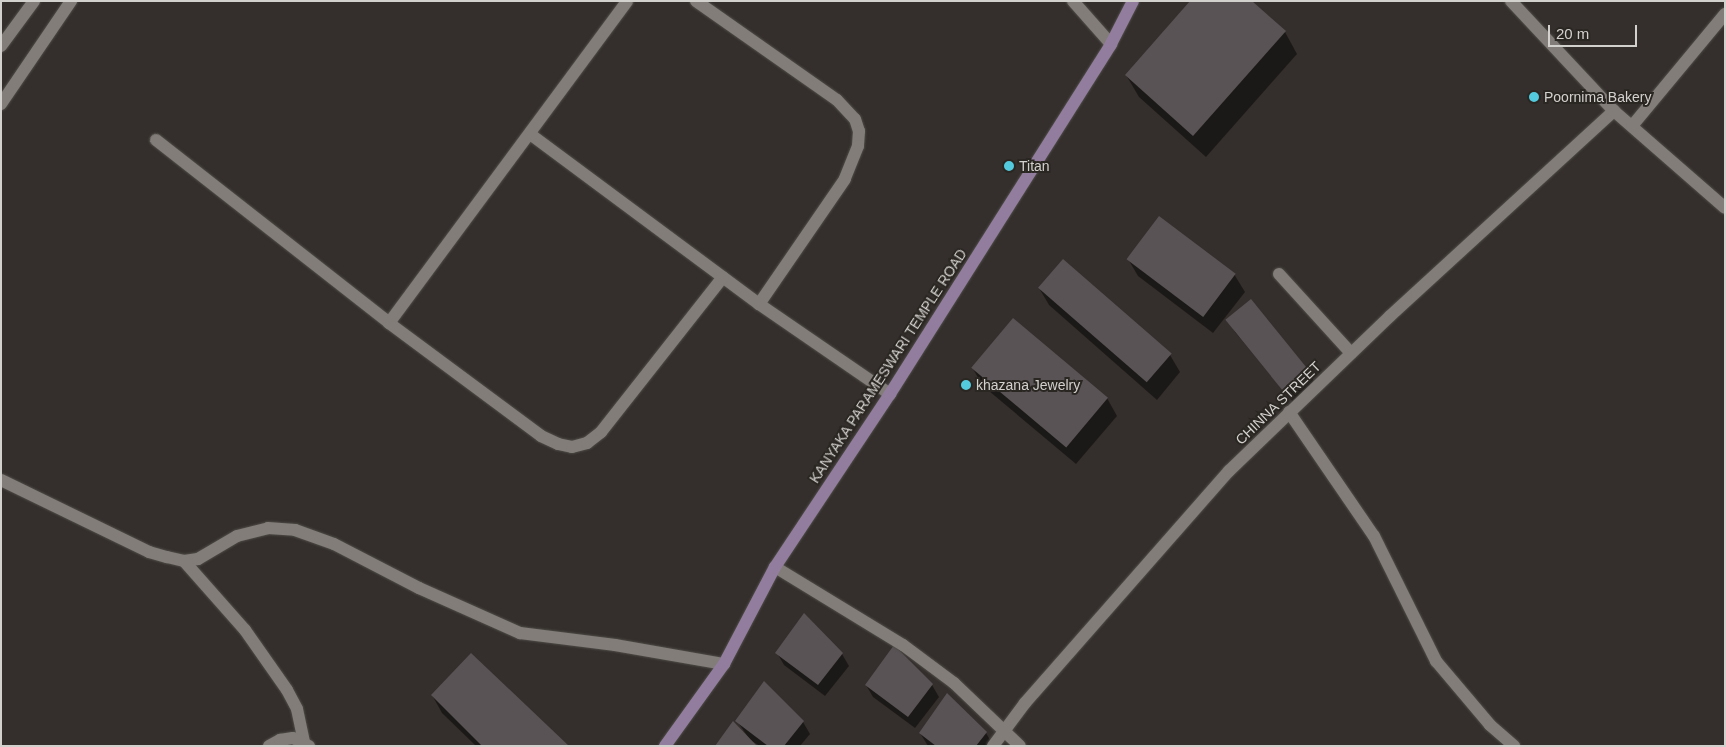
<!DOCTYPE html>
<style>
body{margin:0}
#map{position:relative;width:1726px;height:747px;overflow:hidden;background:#342f2c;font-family:Helvetica,sans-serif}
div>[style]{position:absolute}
.shadow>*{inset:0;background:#0007}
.building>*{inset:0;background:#595355;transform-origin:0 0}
.roads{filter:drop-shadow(0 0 1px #4f4c48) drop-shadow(0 0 1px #4f4c48)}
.minor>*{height:12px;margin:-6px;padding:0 6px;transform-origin:6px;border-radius:6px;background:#827d79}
.major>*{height:12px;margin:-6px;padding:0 6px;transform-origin:6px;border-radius:6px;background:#927d9e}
.dots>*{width:14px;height:14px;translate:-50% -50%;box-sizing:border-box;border:2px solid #2a2622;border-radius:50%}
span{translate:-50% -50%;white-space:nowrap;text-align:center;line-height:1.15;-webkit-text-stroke:4px #2a2622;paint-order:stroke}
.poi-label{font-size:14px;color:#d3d1ce}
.left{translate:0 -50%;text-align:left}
.street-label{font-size:14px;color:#d3d1ce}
.frame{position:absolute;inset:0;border:2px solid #d3d1ce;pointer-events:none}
.scale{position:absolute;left:1548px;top:25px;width:89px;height:22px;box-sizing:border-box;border:2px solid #d3d1ce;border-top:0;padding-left:6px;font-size:15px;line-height:18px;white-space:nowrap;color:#d3d1ce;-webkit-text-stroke:4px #2a2622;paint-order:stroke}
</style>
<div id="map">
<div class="shadow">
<i style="clip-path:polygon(1285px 32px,1297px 54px,1206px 157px,1139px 97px,1126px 75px)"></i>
<i style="clip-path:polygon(1128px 259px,1234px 274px,1245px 292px,1213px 333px,1138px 276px)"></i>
<i style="clip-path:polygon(1039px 288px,1170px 355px,1180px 372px,1157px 400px,1049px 305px)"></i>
<i style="clip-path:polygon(1250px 301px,1308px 371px,1315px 383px,1293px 402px,1235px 332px,1228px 320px)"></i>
<i style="clip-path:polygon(973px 369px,1107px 398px,1117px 416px,1076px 464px,983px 386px)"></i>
<i style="clip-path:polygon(894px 647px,932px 685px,939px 697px,915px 728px,873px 697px,866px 685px)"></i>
<i style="clip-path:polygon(777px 653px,842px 654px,849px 666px,825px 696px,784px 665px)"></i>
<i style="clip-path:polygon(432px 695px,568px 746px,476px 746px,442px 713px)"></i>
<i style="clip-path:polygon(737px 721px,803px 722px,810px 734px,800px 746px,760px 746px,750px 740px)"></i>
<i style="clip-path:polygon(920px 733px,986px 733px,993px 745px,928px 746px)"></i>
</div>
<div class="building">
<i style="clip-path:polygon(1190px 1px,1252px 1px,1286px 31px,1193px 136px,1125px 75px)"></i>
<i style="left:1159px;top:216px;width:96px;height:54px;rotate:37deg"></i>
<i style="left:1063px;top:259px;width:144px;height:38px;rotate:41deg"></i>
<i style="left:1251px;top:299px;width:92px;height:33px;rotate:51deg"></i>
<i style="left:1013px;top:318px;width:124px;height:65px;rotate:40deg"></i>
<i style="clip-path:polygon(804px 613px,843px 653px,818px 685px,775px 653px)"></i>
<i style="clip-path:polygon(894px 645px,933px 684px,908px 717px,865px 685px)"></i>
<i style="clip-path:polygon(471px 653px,569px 746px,482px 746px,431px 695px)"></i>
<i style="clip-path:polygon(764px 681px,804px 721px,784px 746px,768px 746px,735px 721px)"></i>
<i style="clip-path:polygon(947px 693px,987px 732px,976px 746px,936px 746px,919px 733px)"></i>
<i style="clip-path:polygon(733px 721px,757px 746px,715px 746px)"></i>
</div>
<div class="roads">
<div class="minor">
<i style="left:696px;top:1px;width:172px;rotate:35.1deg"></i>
<i style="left:837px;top:100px;width:26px;rotate:47deg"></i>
<i style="left:855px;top:119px;width:13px;rotate:72deg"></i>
<i style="left:859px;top:131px;width:15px;rotate:94deg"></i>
<i style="left:858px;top:146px;width:35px;rotate:112deg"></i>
<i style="left:845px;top:179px;width:152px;rotate:124.5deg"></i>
<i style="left:1073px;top:1px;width:57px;rotate:48.5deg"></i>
<i style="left:1511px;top:1px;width:151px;rotate:46.9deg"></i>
<i style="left:1614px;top:111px;width:147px;rotate:41.1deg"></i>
<i style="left:1px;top:46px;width:56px;rotate:-53.7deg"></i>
<i style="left:1px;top:104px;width:125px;rotate:-55.8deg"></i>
<i style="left:1632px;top:126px;width:146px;rotate:-50.3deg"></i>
<i style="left:530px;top:134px;width:285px;rotate:36.6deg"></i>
<i style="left:759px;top:304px;width:159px;rotate:34.5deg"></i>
<i style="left:156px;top:140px;width:296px;rotate:38.1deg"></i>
<i style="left:389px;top:323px;width:189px;rotate:36.6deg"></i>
<i style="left:541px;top:436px;width:19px;rotate:25deg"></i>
<i style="left:558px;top:444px;width:14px;rotate:12deg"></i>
<i style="left:572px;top:447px;width:16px;rotate:-15deg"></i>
<i style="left:587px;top:443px;width:18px;rotate:-38deg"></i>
<i style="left:601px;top:432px;width:197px;rotate:-51.8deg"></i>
<i style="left:1279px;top:274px;width:107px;rotate:47.7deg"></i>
<i style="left:389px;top:323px;width:400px;rotate:-53.5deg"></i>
<i style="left:1289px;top:412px;width:150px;rotate:55.6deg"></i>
<i style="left:1374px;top:536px;width:140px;rotate:63.6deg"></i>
<i style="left:1436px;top:661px;width:84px;rotate:49.8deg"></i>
<i style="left:1490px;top:725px;width:32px;rotate:41deg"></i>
<i style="left:1px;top:480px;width:165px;rotate:25.9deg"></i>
<i style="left:149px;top:552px;width:19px;rotate:16deg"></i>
<i style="left:167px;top:557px;width:17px;rotate:13deg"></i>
<i style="left:184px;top:561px;width:14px;rotate:-8deg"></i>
<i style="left:198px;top:559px;width:45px;rotate:-30.5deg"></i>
<i style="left:237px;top:536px;width:32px;rotate:-14deg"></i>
<i style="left:268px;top:528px;width:27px;rotate:4deg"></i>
<i style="left:295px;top:530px;width:41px;rotate:19.7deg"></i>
<i style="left:334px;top:544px;width:96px;rotate:27.4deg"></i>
<i style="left:419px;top:588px;width:111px;rotate:24deg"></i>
<i style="left:520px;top:633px;width:96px;rotate:7.2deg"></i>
<i style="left:615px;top:645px;width:111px;rotate:9.9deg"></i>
<i style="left:184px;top:561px;width:92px;rotate:48.5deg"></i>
<i style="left:245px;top:630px;width:73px;rotate:55deg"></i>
<i style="left:287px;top:690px;width:21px;rotate:62deg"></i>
<i style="left:297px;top:709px;width:33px;rotate:78deg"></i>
<i style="left:775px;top:567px;width:150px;rotate:31.4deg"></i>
<i style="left:903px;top:645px;width:64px;rotate:36.7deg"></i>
<i style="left:954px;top:683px;width:91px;rotate:43.7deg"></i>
<i style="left:269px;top:746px;width:13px;rotate:-29deg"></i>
<i style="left:280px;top:740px;width:13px;rotate:-9deg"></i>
<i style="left:293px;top:738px;width:18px;rotate:27deg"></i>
<i style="left:993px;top:746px;width:54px;rotate:-53.3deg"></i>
<i style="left:1025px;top:703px;width:309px;rotate:-48.7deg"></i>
<i style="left:1229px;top:471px;width:223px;rotate:-43.9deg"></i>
<i style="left:1390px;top:316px;width:304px;rotate:-42.5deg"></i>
</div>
<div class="major">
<i style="left:665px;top:746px;width:101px;rotate:-54.3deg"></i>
<i style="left:724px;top:664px;width:110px;rotate:-62.3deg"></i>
<i style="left:775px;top:567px;width:208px;rotate:-56.4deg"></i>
<i style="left:890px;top:394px;width:414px;rotate:-57.7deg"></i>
<i style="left:1111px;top:44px;width:48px;rotate:-62.9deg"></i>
</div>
</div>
<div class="dots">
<i style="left:1534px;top:97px;background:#54cade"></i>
<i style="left:1009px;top:166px;background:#54cade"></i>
<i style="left:966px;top:385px;background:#54cade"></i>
</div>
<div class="poi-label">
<span class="left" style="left:1544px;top:97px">Poornima Bakery</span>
<span class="left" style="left:1019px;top:166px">Titan</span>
<span class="left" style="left:976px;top:385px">khazana Jewelry</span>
</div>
<div class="street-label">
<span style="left:888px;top:366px;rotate:-57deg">KANYAKA PARAMESWARI TEMPLE ROAD</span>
<span style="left:1278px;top:403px;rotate:-44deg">CHINNA STREET</span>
</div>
<div class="frame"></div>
<div class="scale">20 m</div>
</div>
